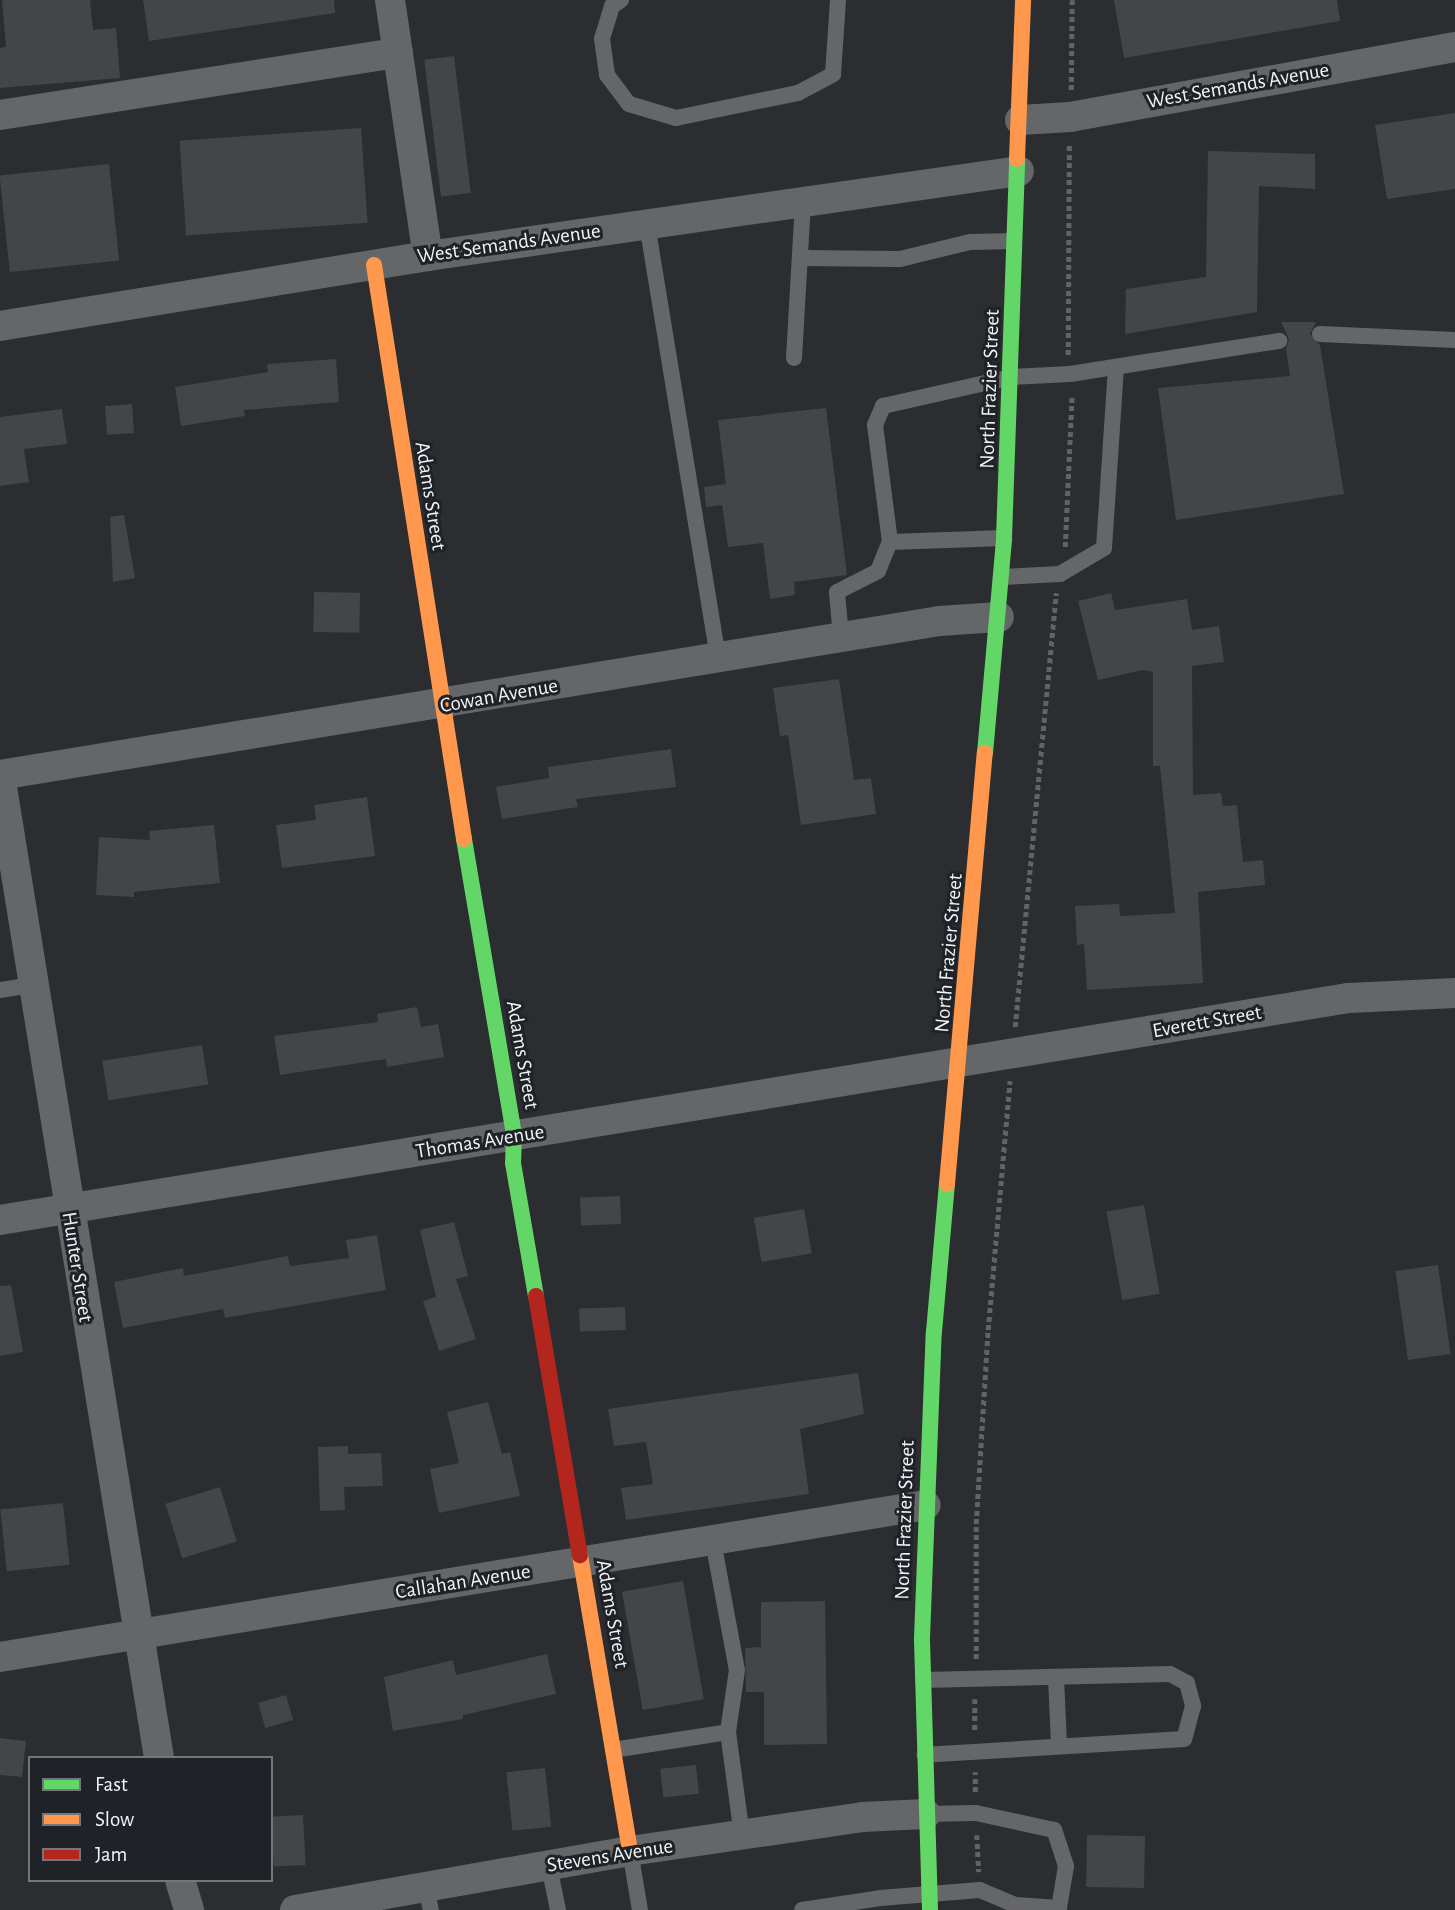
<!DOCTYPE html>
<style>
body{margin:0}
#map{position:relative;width:1455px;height:1910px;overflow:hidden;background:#2b2d30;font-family:"Alegreya Sans",sans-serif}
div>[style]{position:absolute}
.building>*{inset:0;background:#434547;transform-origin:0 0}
.path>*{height:4.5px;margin-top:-2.25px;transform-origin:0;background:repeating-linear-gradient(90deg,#616365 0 5px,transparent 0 8.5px)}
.lane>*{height:16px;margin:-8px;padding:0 8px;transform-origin:8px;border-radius:8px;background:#656668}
.street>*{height:30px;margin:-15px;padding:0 15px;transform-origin:15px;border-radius:15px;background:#656668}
.fast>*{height:16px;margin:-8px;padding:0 8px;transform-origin:8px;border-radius:8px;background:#63d668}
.slow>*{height:16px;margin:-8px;padding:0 8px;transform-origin:8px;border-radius:8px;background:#ff974d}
.jam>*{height:16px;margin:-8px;padding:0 8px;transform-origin:8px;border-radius:8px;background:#b3261e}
span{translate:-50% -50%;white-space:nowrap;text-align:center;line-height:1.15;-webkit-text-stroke:6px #1f2328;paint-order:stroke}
.street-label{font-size:21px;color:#f1f4f7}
.legend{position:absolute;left:28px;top:1756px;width:245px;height:126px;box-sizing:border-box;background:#1f2328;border:2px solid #73777b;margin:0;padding:9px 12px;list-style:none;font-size:21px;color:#f1f4f7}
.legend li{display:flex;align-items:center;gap:14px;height:35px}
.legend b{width:35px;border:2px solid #73777b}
</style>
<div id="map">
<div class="building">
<i style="clip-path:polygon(2px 0,90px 0,93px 30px,116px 28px,120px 78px,0 88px,0 48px,6px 47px)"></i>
<i style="clip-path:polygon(143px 0,334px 0,335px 13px,149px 41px)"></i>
<i style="clip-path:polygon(1114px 0,1337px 0,1340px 21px,1124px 58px)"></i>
<i style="left:454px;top:56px;width:138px;height:30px;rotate:83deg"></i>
<i style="clip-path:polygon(1455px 113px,1455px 189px,1387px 199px,1375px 125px)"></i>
<i style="left:361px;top:128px;width:95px;height:182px;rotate:86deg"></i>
<i style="clip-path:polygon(1208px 151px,1315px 154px,1315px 189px,1259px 186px,1257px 312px,1125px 334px,1126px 289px,1206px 277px)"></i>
<i style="left:109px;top:164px;width:97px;height:110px;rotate:84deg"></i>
<i style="clip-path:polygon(1281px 322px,1316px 322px,1310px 334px,1320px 345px,1344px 494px,1176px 520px,1158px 388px,1290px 376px,1286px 349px,1289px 339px)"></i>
<i style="clip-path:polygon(336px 359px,339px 402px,244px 410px,245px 416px,181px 426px,175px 387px,268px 372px,267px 364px)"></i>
<i style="left:132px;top:404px;width:29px;height:27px;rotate:86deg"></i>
<i style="clip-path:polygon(826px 408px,847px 575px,794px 582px,795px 595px,770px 599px,763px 543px,728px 547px,722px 505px,706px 507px,704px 487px,726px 484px,718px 420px)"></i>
<i style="clip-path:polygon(62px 409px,67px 444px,24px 449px,29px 482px,0 486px,0 417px)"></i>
<i style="clip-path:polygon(124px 515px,135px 578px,113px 582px,110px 517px)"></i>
<i style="left:314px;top:592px;width:46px;height:40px;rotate:1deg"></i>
<i style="clip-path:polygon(1111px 593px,1115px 610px,1187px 599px,1192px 630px,1219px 626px,1224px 662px,1192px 666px,1193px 795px,1221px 793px,1223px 806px,1237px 805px,1243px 862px,1263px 860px,1265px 885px,1198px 892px,1203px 983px,1087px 990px,1084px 944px,1077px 945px,1075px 906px,1119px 904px,1120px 916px,1175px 913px,1160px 766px,1153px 766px,1153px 672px,1143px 670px,1098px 680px,1078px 601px)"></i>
<i style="clip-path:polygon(839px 679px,854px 780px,871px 778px,876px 814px,801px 825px,788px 735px,780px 736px,773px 688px)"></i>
<i style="clip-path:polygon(671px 749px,676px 787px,576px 799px,578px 807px,502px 819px,496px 787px,549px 778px,548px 767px)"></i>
<i style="clip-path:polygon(367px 797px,375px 856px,282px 868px,276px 825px,316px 820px,314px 805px)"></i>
<i style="clip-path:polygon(214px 825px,220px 883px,134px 892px,134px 897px,96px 895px,99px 837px,150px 840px,149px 831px)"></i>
<i style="clip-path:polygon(417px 1007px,421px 1027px,438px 1024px,444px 1057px,387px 1067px,386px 1059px,280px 1075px,274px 1036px,378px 1022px,377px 1014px)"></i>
<i style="left:202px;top:1045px;width:40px;height:101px;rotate:81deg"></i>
<i style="left:620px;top:1196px;width:28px;height:40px;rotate:88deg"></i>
<i style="left:1144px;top:1205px;width:90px;height:38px;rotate:80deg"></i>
<i style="left:804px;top:1209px;width:45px;height:51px;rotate:80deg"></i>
<i style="clip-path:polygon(454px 1222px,468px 1276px,456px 1279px,476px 1339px,439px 1351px,423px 1301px,436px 1297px,420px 1230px)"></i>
<i style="clip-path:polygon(377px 1235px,386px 1290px,225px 1318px,223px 1309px,123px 1328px,114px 1282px,183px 1268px,184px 1276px,288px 1256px,290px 1266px,349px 1258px,346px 1240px)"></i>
<i style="left:1438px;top:1265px;width:90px;height:43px;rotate:82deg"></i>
<i style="clip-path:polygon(11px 1285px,23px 1352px,0 1356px,0 1286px)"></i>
<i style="left:625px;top:1307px;width:23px;height:46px;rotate:88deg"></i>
<i style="clip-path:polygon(858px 1373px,864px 1414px,800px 1429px,809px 1494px,626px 1520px,621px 1488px,653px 1484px,646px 1442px,614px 1446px,608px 1409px)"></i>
<i style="clip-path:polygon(488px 1402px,502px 1454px,510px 1452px,520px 1496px,439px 1513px,430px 1469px,459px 1463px,447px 1412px)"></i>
<i style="clip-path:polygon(348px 1446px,348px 1454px,381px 1453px,383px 1486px,344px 1487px,345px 1510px,320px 1511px,318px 1447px)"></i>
<i style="left:220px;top:1487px;width:57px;height:57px;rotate:73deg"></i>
<i style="left:63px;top:1503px;width:62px;height:63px;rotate:84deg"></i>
<i style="left:683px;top:1581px;width:120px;height:62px;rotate:80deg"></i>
<i style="clip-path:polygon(825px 1601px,827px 1744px,764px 1745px,764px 1692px,746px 1692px,745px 1648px,761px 1647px,761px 1602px)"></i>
<i style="clip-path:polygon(547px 1654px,556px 1694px,463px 1715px,463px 1719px,393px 1731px,384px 1677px,453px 1660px,456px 1675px)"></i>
<i style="left:286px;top:1695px;width:26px;height:29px;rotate:74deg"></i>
<i style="clip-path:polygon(0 1738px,26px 1741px,22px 1777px,0 1775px)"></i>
<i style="left:696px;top:1765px;width:29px;height:36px;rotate:84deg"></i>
<i style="left:545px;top:1768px;width:59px;height:39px;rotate:84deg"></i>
<i style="left:303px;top:1815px;width:50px;height:32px;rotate:87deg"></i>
<i style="left:1087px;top:1835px;width:58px;height:52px;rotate:1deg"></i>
</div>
<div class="path">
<i style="left:1071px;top:90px;width:90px;rotate:-89.4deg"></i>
<i style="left:1068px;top:355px;width:211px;rotate:-89.7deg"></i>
<i style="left:1065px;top:547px;width:152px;rotate:-87.4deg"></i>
<i style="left:1015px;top:1027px;width:436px;rotate:-84.6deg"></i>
<i style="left:976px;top:1659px;width:135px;rotate:-90deg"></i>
<i style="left:976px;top:1524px;width:194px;rotate:-86.5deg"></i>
<i style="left:988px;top:1330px;width:250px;rotate:-85deg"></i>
<i style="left:975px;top:1699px;width:33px;rotate:90deg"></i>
<i style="left:975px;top:1792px;width:20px;rotate:-90deg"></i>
<i style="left:977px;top:1835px;width:37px;rotate:87deg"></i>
</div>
<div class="lane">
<i style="left:621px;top:0;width:11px;rotate:146deg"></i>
<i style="left:612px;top:6px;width:34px;rotate:107deg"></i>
<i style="left:602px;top:39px;width:36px;rotate:82deg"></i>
<i style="left:607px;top:75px;width:36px;rotate:53deg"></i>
<i style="left:629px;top:104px;width:49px;rotate:16.6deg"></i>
<i style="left:676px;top:118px;width:125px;rotate:-11.6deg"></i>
<i style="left:798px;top:93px;width:40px;rotate:-28deg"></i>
<i style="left:833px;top:74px;width:74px;rotate:-86.1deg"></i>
<i style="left:647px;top:224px;width:440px;rotate:80.7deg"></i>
<i style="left:800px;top:258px;width:100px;rotate:0.6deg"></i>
<i style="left:900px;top:259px;width:72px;rotate:-13.7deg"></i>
<i style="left:970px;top:242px;width:44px;rotate:-1.3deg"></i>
<i style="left:1320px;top:334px;width:135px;rotate:2.5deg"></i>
<i style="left:794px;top:358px;width:157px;rotate:-86.7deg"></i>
<i style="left:1004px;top:538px;width:114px;rotate:178deg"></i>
<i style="left:890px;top:542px;width:118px;rotate:-97.3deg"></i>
<i style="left:875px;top:425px;width:21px;rotate:-67deg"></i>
<i style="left:883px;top:406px;width:132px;rotate:-12.7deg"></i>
<i style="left:1012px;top:377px;width:58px;rotate:-3deg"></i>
<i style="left:1070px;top:374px;width:212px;rotate:-9deg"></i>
<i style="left:1001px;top:577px;width:59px;rotate:-2.9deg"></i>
<i style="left:1060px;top:574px;width:51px;rotate:-30.6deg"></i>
<i style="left:1104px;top:548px;width:181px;rotate:-86.2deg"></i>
<i style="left:841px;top:637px;width:45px;rotate:-95.1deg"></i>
<i style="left:837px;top:592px;width:46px;rotate:-27.1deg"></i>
<i style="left:878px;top:571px;width:31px;rotate:-68deg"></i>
<i style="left:0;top:990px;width:33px;rotate:-9deg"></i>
<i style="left:713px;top:1541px;width:131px;rotate:79.5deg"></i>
<i style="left:737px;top:1670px;width:63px;rotate:98.3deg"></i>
<i style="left:728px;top:1732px;width:104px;rotate:82.3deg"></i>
<i style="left:1056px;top:1677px;width:69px;rotate:87.5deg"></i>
<i style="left:923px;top:1680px;width:247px;rotate:-1.4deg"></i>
<i style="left:1170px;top:1674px;width:19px;rotate:28deg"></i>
<i style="left:1187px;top:1683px;width:24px;rotate:75deg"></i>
<i style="left:1193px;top:1706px;width:34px;rotate:105deg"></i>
<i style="left:1184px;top:1739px;width:260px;rotate:176.5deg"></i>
<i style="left:613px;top:1750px;width:116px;rotate:-8.9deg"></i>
<i style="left:630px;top:1851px;width:60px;rotate:80.4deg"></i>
<i style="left:549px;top:1866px;width:45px;rotate:78.4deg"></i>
<i style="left:426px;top:1887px;width:24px;rotate:78deg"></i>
<i style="left:802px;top:1910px;width:79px;rotate:-8.7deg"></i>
<i style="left:880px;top:1898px;width:100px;rotate:-4.6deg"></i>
<i style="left:980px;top:1890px;width:38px;rotate:23deg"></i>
<i style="left:1015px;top:1905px;width:44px;rotate:3.9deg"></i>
<i style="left:1059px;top:1908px;width:43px;rotate:-80.5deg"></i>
<i style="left:1066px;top:1866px;width:38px;rotate:-108deg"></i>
<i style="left:1054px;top:1830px;width:80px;rotate:-167.7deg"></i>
<i style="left:976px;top:1813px;width:50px;rotate:178.9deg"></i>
</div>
<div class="street">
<i style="left:390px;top:0;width:259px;rotate:81.6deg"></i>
<i style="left:0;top:115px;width:403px;rotate:-8.9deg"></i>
<i style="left:1020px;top:120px;width:50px;rotate:-3.4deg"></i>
<i style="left:1070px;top:117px;width:391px;rotate:-10.3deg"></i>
<i style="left:0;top:326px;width:434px;rotate:-9.3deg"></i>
<i style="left:428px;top:256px;width:597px;rotate:-8.18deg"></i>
<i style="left:0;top:775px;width:952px;rotate:-9.31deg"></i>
<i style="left:939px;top:621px;width:60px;rotate:-3.8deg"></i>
<i style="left:0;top:775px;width:996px;rotate:80.81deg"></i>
<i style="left:0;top:1220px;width:1367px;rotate:-9.35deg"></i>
<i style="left:1349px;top:998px;width:106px;rotate:-2.7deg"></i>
<i style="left:0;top:1657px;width:938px;rotate:-9.32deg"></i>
<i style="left:180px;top:1880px;width:31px;rotate:73deg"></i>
<i style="left:295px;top:1910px;width:340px;rotate:-10deg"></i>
<i style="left:630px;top:1851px;width:234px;rotate:-8.3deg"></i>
<i style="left:862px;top:1817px;width:64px;rotate:-2.7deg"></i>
</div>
<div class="fast">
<i style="left:985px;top:753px;width:216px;rotate:-84.9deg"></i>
<i style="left:1004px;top:538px;width:379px;rotate:-88deg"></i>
<i style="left:464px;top:839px;width:301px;rotate:80.4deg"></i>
<i style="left:514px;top:1136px;width:27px;rotate:92deg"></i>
<i style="left:513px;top:1163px;width:135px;rotate:80.2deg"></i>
<i style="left:930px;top:1910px;width:272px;rotate:-91.7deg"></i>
<i style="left:922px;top:1638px;width:306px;rotate:-87.8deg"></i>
<i style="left:934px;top:1332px;width:149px;rotate:-85deg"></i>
</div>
<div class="slow">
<i style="left:1017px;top:159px;width:159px;rotate:-87.8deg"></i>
<i style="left:374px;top:265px;width:581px;rotate:81.09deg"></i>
<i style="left:947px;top:1184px;width:433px;rotate:-85deg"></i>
<i style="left:580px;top:1555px;width:300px;rotate:80.4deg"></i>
</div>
<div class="jam">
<i style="left:536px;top:1296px;width:263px;rotate:80.4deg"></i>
</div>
<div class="street-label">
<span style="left:1238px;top:86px;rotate:-10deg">West Semands Avenue</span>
<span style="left:509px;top:244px;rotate:-8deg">West Semands Avenue</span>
<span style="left:990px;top:389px;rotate:-88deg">North Frazier Street</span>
<span style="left:430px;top:496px;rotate:81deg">Adams Street</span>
<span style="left:499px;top:696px;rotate:-10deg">Cowan Avenue</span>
<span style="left:949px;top:953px;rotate:-85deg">North Frazier Street</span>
<span style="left:1207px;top:1022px;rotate:-10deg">Everett Street</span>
<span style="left:522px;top:1055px;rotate:80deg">Adams Street</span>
<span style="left:480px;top:1142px;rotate:-9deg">Thomas Avenue</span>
<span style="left:77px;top:1267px;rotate:81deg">Hunter Street</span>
<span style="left:905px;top:1520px;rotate:-88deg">North Frazier Street</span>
<span style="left:463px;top:1582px;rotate:-9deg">Callahan Avenue</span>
<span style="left:612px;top:1614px;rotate:80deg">Adams Street</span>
<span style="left:610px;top:1856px;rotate:-9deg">Stevens Avenue</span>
</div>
<ul class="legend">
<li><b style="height:9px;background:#63d668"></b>Fast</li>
<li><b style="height:9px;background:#ff974d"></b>Slow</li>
<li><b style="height:9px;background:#b3261e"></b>Jam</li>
</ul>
</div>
